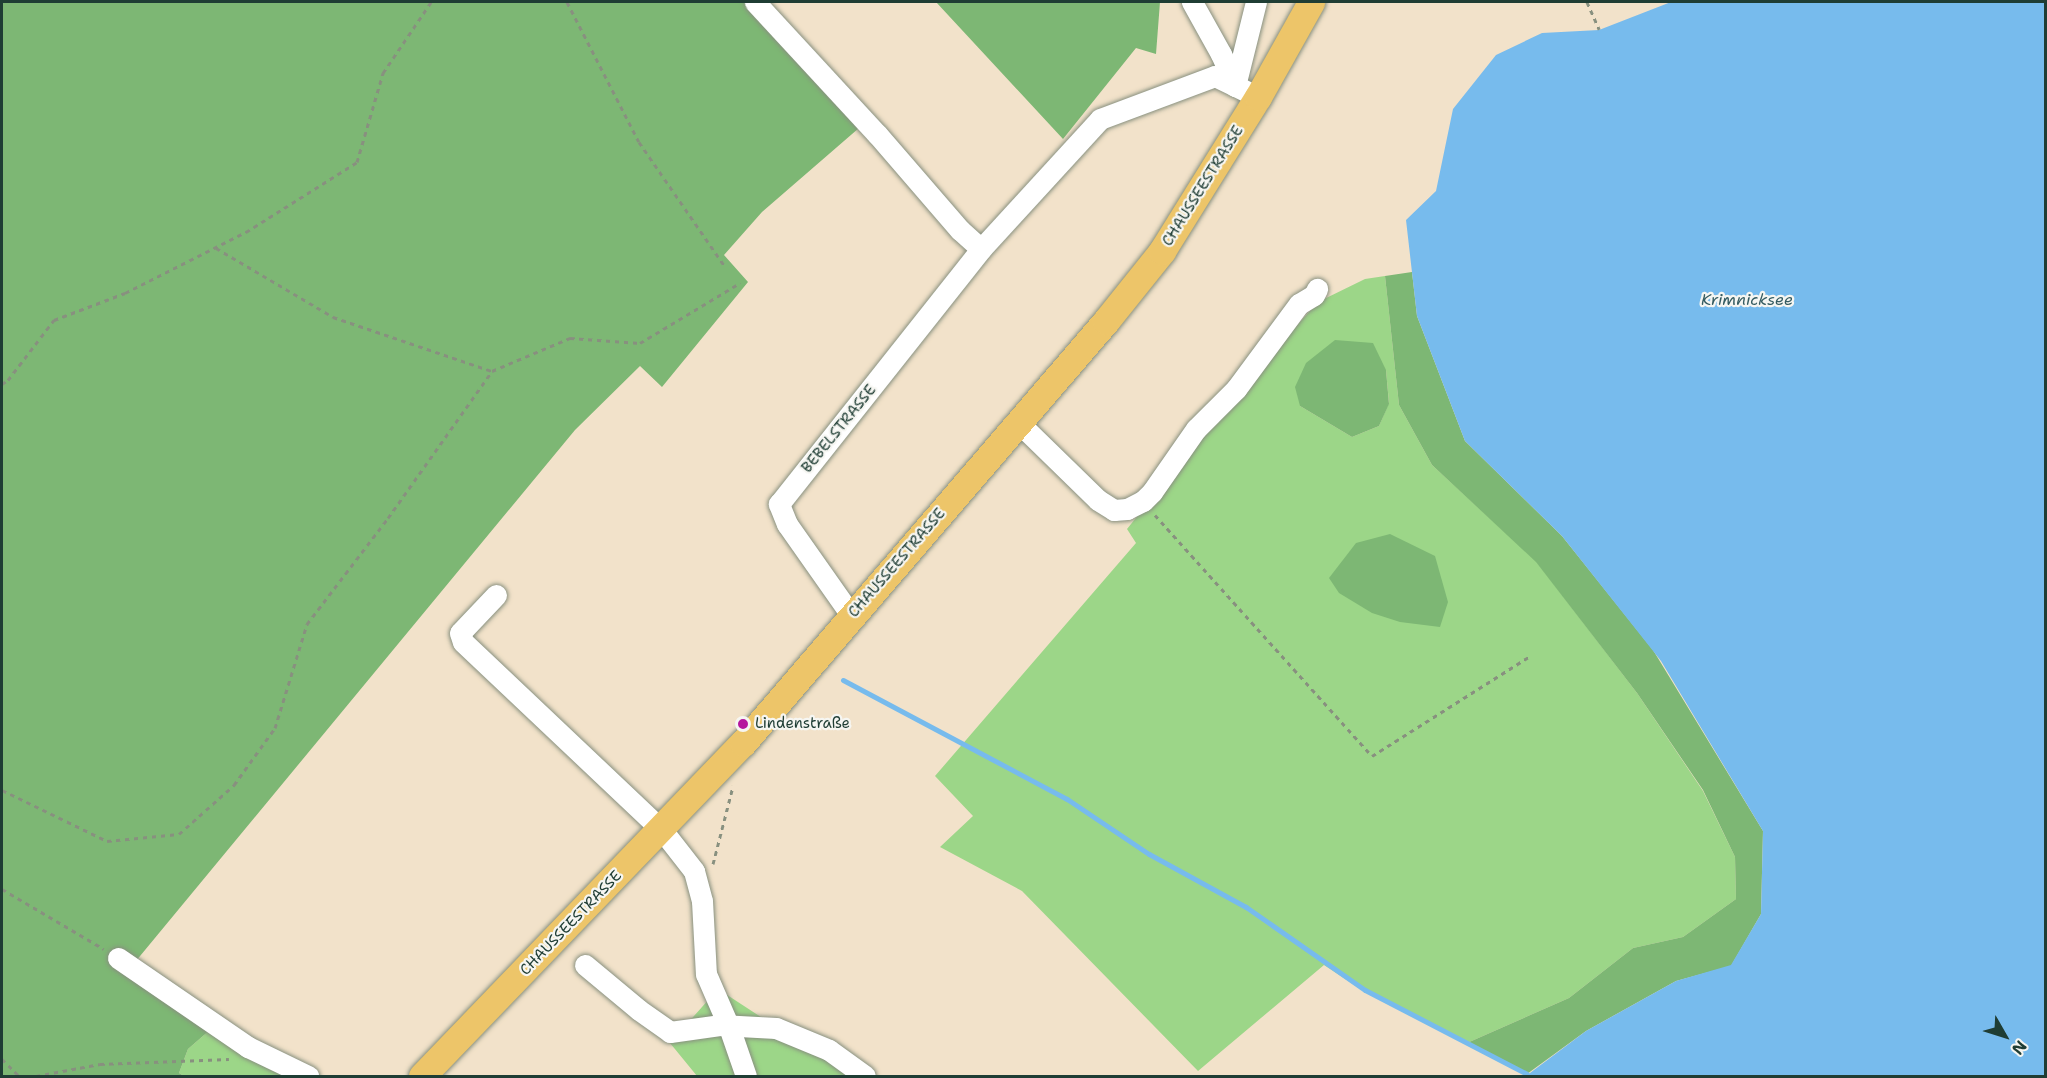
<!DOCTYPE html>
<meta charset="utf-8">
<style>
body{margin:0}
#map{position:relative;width:2047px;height:1078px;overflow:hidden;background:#f2e2ca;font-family:"Shantell Sans",sans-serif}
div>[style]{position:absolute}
.green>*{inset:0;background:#9cd688}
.forest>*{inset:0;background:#7db774}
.water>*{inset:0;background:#77bbed}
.stream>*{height:5px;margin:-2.5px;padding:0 2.5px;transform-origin:2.5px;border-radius:2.5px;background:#77bbed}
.path>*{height:3px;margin-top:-1.5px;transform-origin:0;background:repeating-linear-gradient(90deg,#88907f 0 4.5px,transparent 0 9px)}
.roads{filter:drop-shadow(0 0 2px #88907f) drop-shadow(0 0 2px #88907f)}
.minor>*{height:21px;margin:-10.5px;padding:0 10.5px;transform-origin:10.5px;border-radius:10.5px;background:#fff}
.major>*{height:27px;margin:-13.5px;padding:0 13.5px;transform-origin:13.5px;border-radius:13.5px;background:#edc569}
.dots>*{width:16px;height:16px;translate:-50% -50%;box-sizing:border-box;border:3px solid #f6f6f2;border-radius:50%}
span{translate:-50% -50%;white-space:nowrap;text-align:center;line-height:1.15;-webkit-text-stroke:4.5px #f6f6f2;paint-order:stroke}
.street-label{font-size:15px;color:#1f3d34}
.poi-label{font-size:15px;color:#1f3d34}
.left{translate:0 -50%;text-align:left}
.water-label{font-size:16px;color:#355c62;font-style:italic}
.frame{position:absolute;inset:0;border:3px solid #1f3d34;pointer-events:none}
.north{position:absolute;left:1975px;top:1006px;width:60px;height:60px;-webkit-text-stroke:4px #f6f6f2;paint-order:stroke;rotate:129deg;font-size:16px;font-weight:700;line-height:24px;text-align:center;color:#1f3d34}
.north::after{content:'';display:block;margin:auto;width:21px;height:27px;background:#1f3d34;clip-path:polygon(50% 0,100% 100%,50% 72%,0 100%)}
</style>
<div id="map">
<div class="green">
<i style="clip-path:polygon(evenodd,1385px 276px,1399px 405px,1432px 465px,1536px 561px,1637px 693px,1703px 791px,1735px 857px,1736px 899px,1683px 937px,1633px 948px,1569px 998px,1467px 1043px,1365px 992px,1324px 965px,1198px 1071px,1022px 891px,940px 847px,973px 816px,935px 776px,1136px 543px,1127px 529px,1238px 391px,1318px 302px,1365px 279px,1385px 276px,1386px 370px,1389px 403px,1379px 426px,1352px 437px,1300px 406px,1386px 370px)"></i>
<i style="clip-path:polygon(718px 989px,816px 1053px,855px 1076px,697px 1076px,670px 1043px)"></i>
<i style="clip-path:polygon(211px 1029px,297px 1076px,184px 1076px,179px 1073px,188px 1049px)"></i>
</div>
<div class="forest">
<i style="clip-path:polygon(2px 2px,745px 2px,859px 128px,762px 212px,724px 255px,748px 282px,662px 387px,640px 366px,575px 430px,126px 973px,211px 1029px,188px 1049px,179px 1073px,184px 1076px,2px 1076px)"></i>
<i style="clip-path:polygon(936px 2px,1160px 2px,1156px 54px,1136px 48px,1063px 139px)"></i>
<i style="clip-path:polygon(1412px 272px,1417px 316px,1465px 441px,1562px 536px,1653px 650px,1763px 831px,1761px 914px,1731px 966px,1676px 981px,1586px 1031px,1527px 1074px,1467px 1043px,1569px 998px,1633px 948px,1683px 937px,1736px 899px,1735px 857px,1703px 790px,1637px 693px,1536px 562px,1432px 465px,1399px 405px,1385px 276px)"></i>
<i style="clip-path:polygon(1335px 340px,1373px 343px,1386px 370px,1389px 404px,1379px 426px,1352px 437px,1300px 406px,1295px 387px,1306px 363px)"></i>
<i style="clip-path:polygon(1390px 534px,1435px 556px,1448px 602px,1440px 627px,1400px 622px,1372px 613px,1339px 593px,1329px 578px,1356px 543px)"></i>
</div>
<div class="water">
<i style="clip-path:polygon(1671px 2px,2045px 2px,2045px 1076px,1526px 1076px,1586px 1031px,1676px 981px,1731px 965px,1761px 914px,1763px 831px,1661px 661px,1562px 536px,1465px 441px,1417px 316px,1406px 220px,1436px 191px,1453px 109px,1496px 55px,1542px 33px,1599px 30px)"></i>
</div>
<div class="stream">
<i style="left:843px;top:680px;width:254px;rotate:28deg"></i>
<i style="left:1067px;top:799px;width:99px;rotate:33.9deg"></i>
<i style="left:1149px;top:854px;width:111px;rotate:28.7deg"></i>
<i style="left:1246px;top:907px;width:145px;rotate:34.9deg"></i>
<i style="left:1365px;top:990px;width:182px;rotate:27.4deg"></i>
</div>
<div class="path">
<i style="left:567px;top:2px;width:157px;rotate:62.8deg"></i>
<i style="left:639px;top:142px;width:150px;rotate:55.4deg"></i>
<i style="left:1587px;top:2px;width:30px;rotate:66deg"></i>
<i style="left:216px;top:248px;width:136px;rotate:30.5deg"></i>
<i style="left:333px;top:317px;width:168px;rotate:18.8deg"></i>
<i style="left:2px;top:384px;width:7px;rotate:-34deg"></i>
<i style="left:8px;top:380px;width:76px;rotate:-52.5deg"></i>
<i style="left:54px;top:320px;width:76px;rotate:-20.8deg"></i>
<i style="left:125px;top:293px;width:136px;rotate:-26.8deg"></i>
<i style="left:246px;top:232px;width:131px;rotate:-32.2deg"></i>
<i style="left:357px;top:162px;width:93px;rotate:-73.7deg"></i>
<i style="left:383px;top:73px;width:86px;rotate:-55.9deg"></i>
<i style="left:1155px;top:515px;width:324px;rotate:48deg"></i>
<i style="left:1372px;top:756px;width:187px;rotate:-32.3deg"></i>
<i style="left:2px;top:790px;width:117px;rotate:25.9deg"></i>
<i style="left:107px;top:841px;width:72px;rotate:-5.6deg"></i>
<i style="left:179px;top:834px;width:74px;rotate:-41.7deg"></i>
<i style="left:234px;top:785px;width:70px;rotate:-54.3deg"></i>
<i style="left:275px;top:728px;width:109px;rotate:-72.9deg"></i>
<i style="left:307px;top:624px;width:133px;rotate:-52.6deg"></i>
<i style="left:388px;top:518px;width:180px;rotate:-54.7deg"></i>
<i style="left:492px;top:371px;width:85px;rotate:-22.9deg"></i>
<i style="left:570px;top:338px;width:70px;rotate:4.1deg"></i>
<i style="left:640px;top:343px;width:117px;rotate:-31deg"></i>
<i style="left:713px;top:864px;width:81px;rotate:-75.6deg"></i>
<i style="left:2px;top:889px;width:118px;rotate:30.5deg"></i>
<i style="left:2px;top:1059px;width:24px;rotate:45deg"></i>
<i style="left:36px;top:1076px;width:65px;rotate:-10.6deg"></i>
<i style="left:100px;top:1064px;width:129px;rotate:-2.2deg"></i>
</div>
<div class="roads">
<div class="minor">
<i style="left:755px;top:2px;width:180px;rotate:47.3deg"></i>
<i style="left:877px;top:134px;width:127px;rotate:49.2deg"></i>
<i style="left:960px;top:230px;width:28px;rotate:42deg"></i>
<i style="left:1192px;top:2px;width:60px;rotate:60.9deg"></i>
<i style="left:1221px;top:54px;width:35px;rotate:66deg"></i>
<i style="left:1235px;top:86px;width:87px;rotate:-76deg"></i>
<i style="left:1019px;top:423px;width:110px;rotate:44.3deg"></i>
<i style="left:1098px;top:500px;width:19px;rotate:32deg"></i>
<i style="left:1114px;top:510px;width:13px;rotate:-4deg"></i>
<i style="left:1127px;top:509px;width:18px;rotate:-27deg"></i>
<i style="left:1143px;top:501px;width:13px;rotate:-45deg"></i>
<i style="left:1152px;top:492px;width:77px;rotate:-55.1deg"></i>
<i style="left:1196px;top:429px;width:57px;rotate:-45deg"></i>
<i style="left:1236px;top:389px;width:106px;rotate:-53.5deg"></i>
<i style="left:1299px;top:304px;width:17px;rotate:-31deg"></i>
<i style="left:1314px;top:295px;width:7px;rotate:-63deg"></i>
<i style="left:496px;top:595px;width:52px;rotate:133.5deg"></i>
<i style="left:460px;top:633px;width:9px;rotate:72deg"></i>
<i style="left:463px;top:642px;width:274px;rotate:43.4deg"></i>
<i style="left:662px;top:830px;width:52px;rotate:52deg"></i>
<i style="left:694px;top:871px;width:31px;rotate:75deg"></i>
<i style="left:702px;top:901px;width:73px;rotate:86.9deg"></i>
<i style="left:706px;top:974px;width:58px;rotate:66.5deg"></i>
<i style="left:729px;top:1027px;width:52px;rotate:70.9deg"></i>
<i style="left:851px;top:615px;width:111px;rotate:-125.1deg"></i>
<i style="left:787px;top:524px;width:22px;rotate:-112deg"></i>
<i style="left:779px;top:504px;width:325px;rotate:-51.6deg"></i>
<i style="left:981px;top:249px;width:176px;rotate:-47.5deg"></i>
<i style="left:1100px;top:119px;width:123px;rotate:-20.5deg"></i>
<i style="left:1215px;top:76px;width:48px;rotate:26deg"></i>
<i style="left:118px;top:958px;width:158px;rotate:34.4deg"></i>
<i style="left:248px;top:1047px;width:67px;rotate:25.8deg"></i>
<i style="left:585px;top:965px;width:70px;rotate:39.8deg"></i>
<i style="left:639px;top:1010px;width:38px;rotate:35deg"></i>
<i style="left:670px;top:1032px;width:50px;rotate:-8deg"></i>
<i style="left:720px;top:1025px;width:56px;rotate:3.1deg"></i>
<i style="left:776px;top:1028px;width:57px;rotate:22.5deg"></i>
<i style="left:829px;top:1050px;width:44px;rotate:35.8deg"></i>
</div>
<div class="major">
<i style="left:422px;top:1076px;width:463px;rotate:-46.1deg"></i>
<i style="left:743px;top:743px;width:557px;rotate:-49.3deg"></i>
<i style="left:1106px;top:321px;width:90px;rotate:-51.3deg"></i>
<i style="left:1162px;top:251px;width:181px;rotate:-58.1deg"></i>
<i style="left:1258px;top:97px;width:109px;rotate:-60.8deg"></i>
</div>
</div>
<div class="dots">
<i style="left:743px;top:724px;background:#b5179e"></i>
</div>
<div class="street-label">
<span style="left:1203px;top:186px;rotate:-58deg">CHAUSSEESTRASSE</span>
<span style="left:839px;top:429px;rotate:-51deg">BEBELSTRASSE</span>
<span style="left:897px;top:563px;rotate:-49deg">CHAUSSEESTRASSE</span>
<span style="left:571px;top:923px;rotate:-46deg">CHAUSSEESTRASSE</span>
</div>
<div class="poi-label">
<span class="left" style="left:755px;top:724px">Lindenstraße</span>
</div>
<div class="water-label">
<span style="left:1747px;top:300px">Krimnicksee</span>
</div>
<div class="frame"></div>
<div class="north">N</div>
</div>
